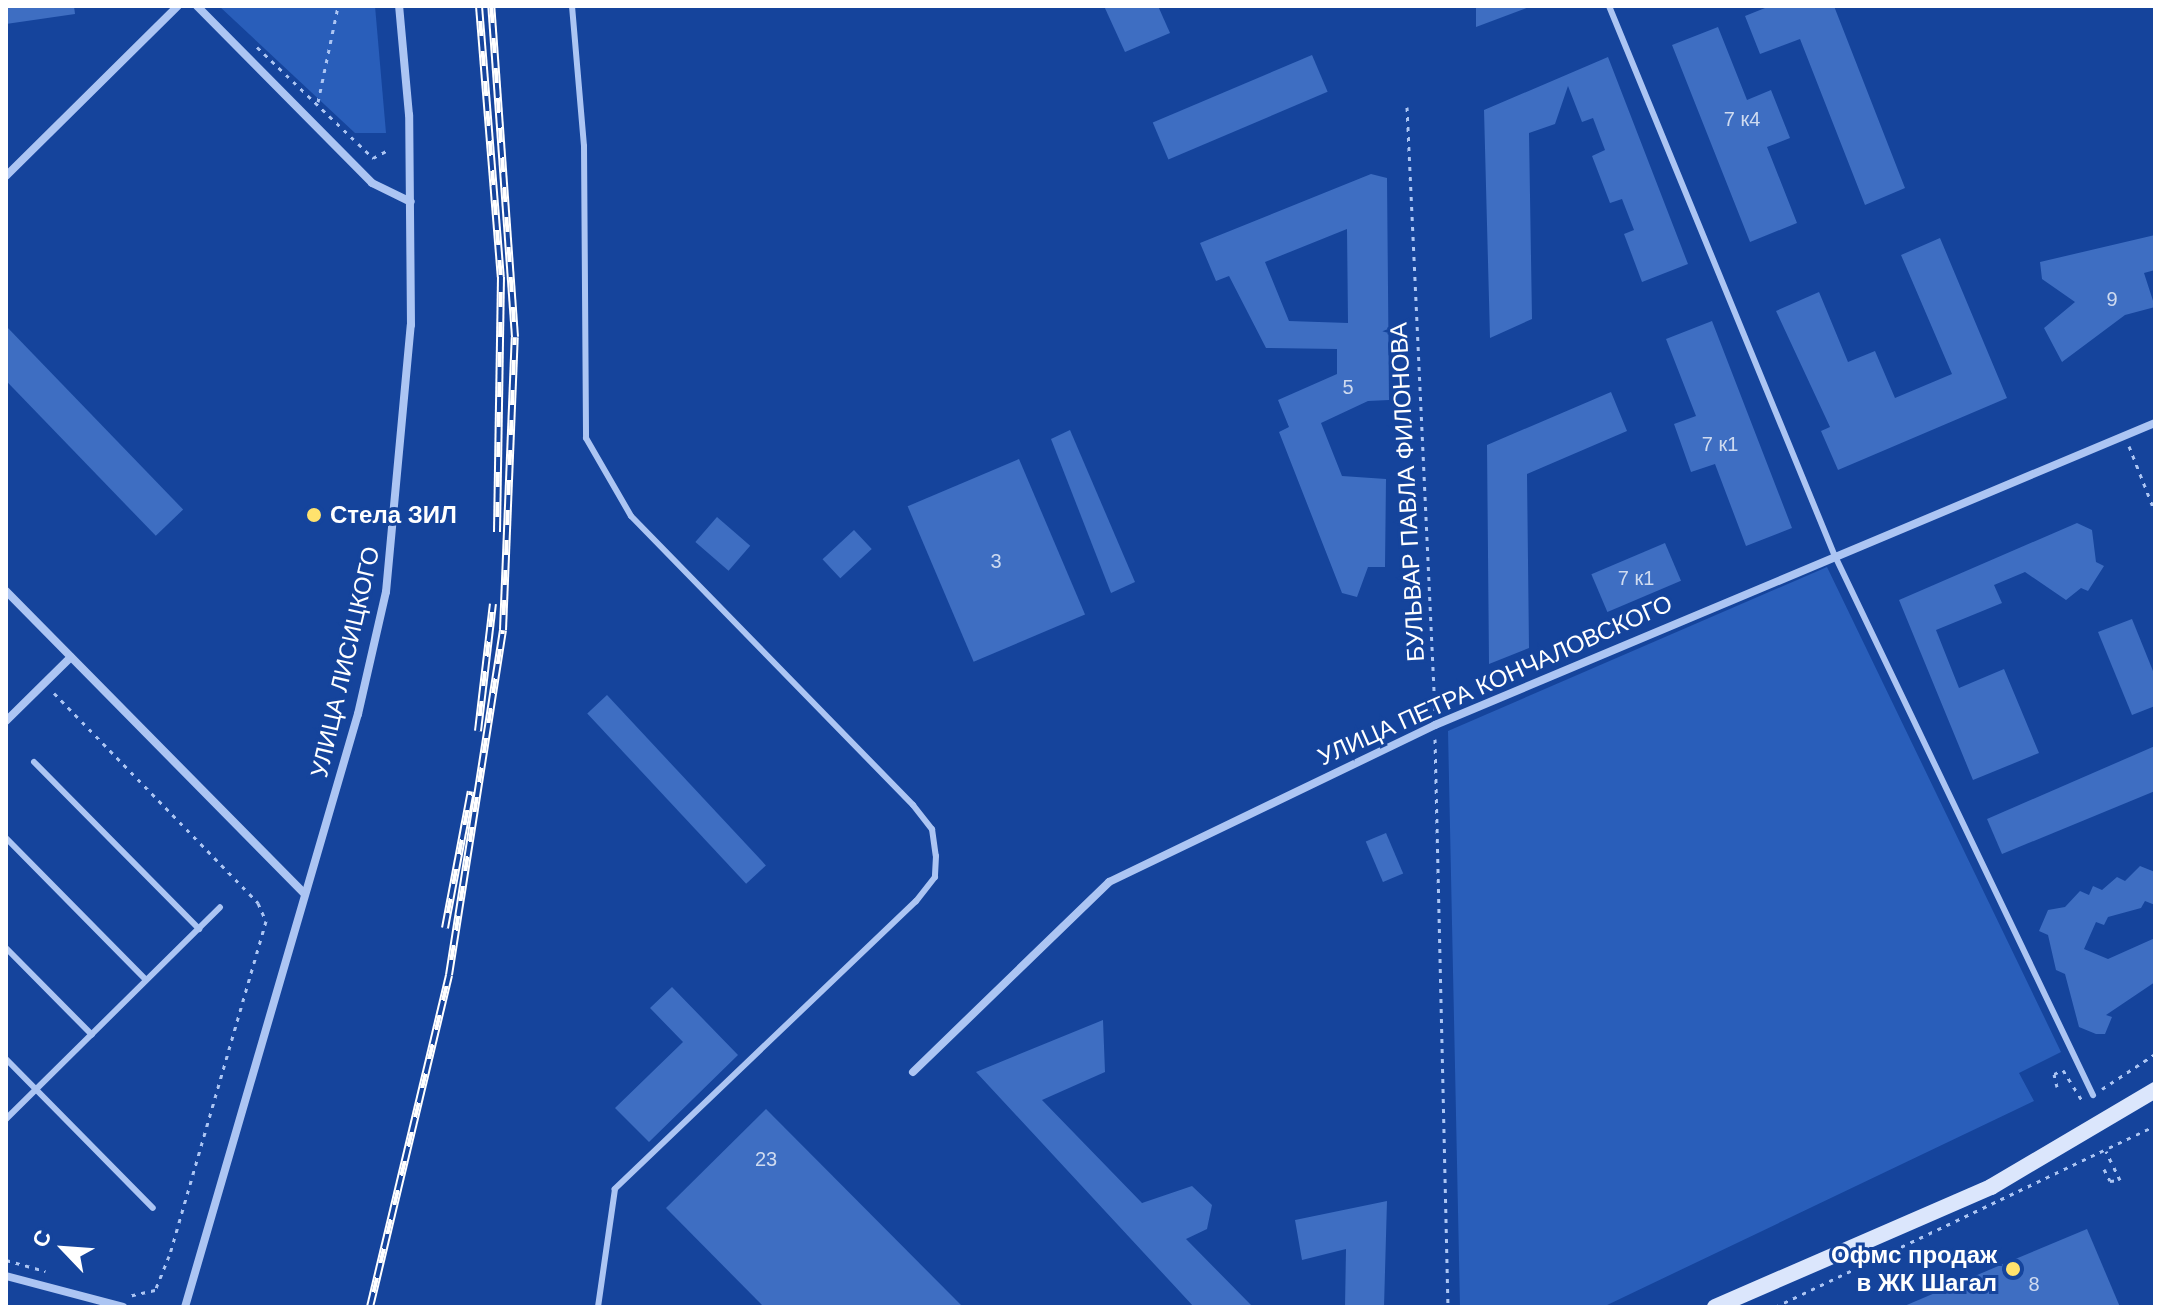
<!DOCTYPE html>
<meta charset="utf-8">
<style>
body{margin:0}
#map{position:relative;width:2161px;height:1313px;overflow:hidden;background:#15449c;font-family:Helvetica,sans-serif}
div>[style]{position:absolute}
.green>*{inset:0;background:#295eba}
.building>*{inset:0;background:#3e6ec2;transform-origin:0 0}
.path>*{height:3px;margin-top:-1.5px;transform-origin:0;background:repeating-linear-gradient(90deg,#acc5f3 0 4px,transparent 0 10px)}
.lane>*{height:6px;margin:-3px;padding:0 3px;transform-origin:3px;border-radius:3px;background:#acc5f3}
.street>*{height:8px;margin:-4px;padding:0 4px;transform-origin:4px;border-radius:4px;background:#acc5f3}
.secondary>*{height:16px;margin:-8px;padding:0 8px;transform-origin:8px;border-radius:8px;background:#dbe6fc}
.rail>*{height:8px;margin-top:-4px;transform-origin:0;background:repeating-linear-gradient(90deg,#15449c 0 15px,#fff 0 30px);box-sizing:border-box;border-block:2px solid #fff}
.dots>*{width:22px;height:22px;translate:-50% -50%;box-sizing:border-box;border:4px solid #15449c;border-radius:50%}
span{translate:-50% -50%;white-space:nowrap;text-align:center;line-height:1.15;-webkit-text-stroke:6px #15449c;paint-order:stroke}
.number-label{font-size:20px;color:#cfdbf0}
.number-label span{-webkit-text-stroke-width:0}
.street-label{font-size:24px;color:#fff}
.poi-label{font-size:24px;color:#fff;font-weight:700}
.left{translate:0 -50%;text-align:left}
.right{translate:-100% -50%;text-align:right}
.frame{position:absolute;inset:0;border:8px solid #fff;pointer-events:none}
.north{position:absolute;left:24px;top:1209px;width:80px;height:80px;-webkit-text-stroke:6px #15449c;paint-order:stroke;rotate:295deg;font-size:22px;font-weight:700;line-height:32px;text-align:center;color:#fff}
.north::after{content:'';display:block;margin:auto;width:28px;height:36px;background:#fff;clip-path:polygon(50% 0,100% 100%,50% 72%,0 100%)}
</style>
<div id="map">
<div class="green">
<i style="clip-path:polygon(219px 6px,375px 6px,386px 133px,355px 133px)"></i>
<i style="clip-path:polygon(1827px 567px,2061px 1052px,2019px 1073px,2034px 1101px,1603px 1307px,1460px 1307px,1448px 731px)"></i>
</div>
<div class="building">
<i style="clip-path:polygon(6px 6px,74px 6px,75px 14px,6px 24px)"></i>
<i style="clip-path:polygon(1104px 6px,1158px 6px,1170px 33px,1125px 52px)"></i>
<i style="clip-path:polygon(1476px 6px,1529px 6px,1529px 7px,1476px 27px)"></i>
<i style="clip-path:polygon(1770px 6px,1834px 6px,1905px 188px,1865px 205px,1800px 39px,1760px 54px,1745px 16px)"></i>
<i style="clip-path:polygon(1718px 27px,1747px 100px,1771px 90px,1790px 138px,1767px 147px,1797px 223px,1750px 242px,1672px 45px)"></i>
<i style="left:1312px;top:55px;width:40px;height:173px;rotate:67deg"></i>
<i style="clip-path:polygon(1608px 57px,1688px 264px,1642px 282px,1624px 234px,1634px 230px,1622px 199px,1610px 203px,1592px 156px,1605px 150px,1593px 118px,1582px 122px,1568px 86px,1555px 124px,1529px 133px,1532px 319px,1490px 338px,1484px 110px)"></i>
<i style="clip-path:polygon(evenodd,1371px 174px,1387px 178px,1389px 400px,1368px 401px,1321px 423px,1342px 476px,1386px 479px,1385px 567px,1368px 567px,1357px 597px,1342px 593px,1279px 432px,1289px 427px,1278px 400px,1337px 374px,1337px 349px,1266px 348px,1229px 276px,1216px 281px,1200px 243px,1371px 174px,1347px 229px,1348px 323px,1289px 321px,1265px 262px,1347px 229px)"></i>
<i style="clip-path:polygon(2155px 235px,2155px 270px,2144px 273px,2155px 307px,2125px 315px,2062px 362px,2044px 328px,2075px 302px,2042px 279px,2040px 262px)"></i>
<i style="clip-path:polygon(1940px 238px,2007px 398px,1838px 470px,1821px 431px,1830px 427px,1776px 311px,1819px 292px,1848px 362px,1875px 351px,1895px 398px,1952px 374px,1901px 255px)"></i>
<i style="clip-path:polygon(1712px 321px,1792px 528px,1746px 546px,1715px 464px,1691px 472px,1674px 424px,1696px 416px,1666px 339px)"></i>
<i style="left:6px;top:326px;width:255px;height:38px;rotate:46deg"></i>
<i style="clip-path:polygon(1611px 392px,1627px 431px,1527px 474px,1529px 648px,1489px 664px,1487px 445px)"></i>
<i style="clip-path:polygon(1070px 430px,1135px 582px,1111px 593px,1051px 439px)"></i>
<i style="left:1019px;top:459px;width:169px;height:121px;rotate:67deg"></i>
<i style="left:717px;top:517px;width:44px;height:33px;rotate:41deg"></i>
<i style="clip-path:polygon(2077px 523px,2092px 530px,2096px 562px,2104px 566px,2088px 591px,2081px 588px,2066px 600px,2025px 572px,1994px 585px,2002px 603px,1936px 630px,1959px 688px,2004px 669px,2039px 753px,1973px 780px,1899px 600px)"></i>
<i style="left:854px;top:530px;width:26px;height:43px;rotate:47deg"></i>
<i style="left:1665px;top:543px;width:41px;height:80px;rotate:67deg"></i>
<i style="clip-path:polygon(2132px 619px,2155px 676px,2155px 706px,2132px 715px,2098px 632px)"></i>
<i style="left:607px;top:695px;width:233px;height:27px;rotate:47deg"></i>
<i style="clip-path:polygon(2155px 746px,2155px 791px,2002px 854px,1987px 819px)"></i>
<i style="left:1386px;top:833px;width:44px;height:22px;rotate:67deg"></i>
<i style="clip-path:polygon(2140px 866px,2155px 872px,2155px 905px,2145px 901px,2141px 908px,2108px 917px,2104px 925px,2096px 922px,2084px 949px,2108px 959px,2155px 938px,2155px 982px,2106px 1015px,2112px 1017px,2105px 1034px,2096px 1034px,2079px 1027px,2065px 974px,2056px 970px,2048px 935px,2039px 931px,2048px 910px,2065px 907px,2080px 891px,2089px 895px,2093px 886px,2102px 890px,2117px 877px,2125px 881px)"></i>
<i style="clip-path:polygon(672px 987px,738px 1055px,649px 1142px,615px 1108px,683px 1042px,650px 1008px)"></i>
<i style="clip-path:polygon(1103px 1020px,1105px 1072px,1042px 1100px,1142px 1203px,1192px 1186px,1212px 1205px,1207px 1229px,1186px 1239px,1253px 1307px,1194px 1307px,976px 1072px)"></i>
<i style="clip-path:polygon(766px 1109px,963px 1307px,764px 1307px,666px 1208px)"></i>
<i style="clip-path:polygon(1387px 1201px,1384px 1307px,1345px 1307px,1346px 1249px,1302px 1260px,1295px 1220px)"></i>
<i style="clip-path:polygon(2087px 1229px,2120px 1307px,1902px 1307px,1996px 1267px)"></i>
</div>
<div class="path">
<i style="left:257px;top:47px;width:161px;rotate:43.7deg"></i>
<i style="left:373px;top:158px;width:19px;rotate:-28deg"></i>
<i style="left:318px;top:102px;width:98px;rotate:-78.2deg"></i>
<i style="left:1407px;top:107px;width:605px;rotate:87.35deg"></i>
<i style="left:2129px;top:446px;width:71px;rotate:68.5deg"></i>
<i style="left:54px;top:693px;width:293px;rotate:45.8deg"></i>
<i style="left:258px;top:903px;width:20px;rotate:66deg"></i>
<i style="left:266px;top:921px;width:349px;rotate:106.1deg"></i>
<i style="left:169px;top:1256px;width:37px;rotate:112deg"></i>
<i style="left:155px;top:1290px;width:27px;rotate:167deg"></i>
<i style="left:1435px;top:739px;width:568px;rotate:88.69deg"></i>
<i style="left:2057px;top:1087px;width:13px;rotate:-103deg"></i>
<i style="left:2054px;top:1074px;width:10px;rotate:-24deg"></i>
<i style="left:2063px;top:1070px;width:36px;rotate:58deg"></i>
<i style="left:2102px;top:1089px;width:64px;rotate:-33.4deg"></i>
<i style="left:2104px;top:1169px;width:13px;rotate:63deg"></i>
<i style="left:2110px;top:1181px;width:10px;rotate:-6deg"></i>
<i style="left:2120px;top:1180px;width:32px;rotate:-116deg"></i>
<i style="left:6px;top:1260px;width:41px;rotate:15.8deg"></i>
<i style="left:1775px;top:1307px;width:421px;rotate:-25.5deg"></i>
</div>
<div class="lane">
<i style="left:572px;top:6px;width:141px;rotate:85.1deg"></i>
<i style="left:584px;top:146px;width:292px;rotate:89.6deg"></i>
<i style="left:586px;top:438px;width:90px;rotate:60deg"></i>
<i style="left:631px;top:516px;width:404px;rotate:45.7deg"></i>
<i style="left:913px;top:805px;width:31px;rotate:52deg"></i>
<i style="left:932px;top:829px;width:27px;rotate:82deg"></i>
<i style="left:936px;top:856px;width:21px;rotate:93deg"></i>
<i style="left:935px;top:877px;width:31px;rotate:128deg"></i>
<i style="left:916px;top:901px;width:417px;rotate:136.3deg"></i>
<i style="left:615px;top:1189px;width:119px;rotate:98.2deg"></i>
<i style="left:1609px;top:6px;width:592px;rotate:67.68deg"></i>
<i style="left:1834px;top:554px;width:600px;rotate:64.42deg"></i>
<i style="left:34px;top:762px;width:235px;rotate:45.3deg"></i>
<i style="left:6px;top:838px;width:199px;rotate:45.4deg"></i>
<i style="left:6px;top:948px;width:122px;rotate:45.3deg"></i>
<i style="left:6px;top:1059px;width:209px;rotate:45.4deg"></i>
<i style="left:6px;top:1119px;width:301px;rotate:-44.7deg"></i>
</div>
<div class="street">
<i style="left:197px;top:6px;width:249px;rotate:45.3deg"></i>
<i style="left:372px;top:183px;width:43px;rotate:26deg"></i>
<i style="left:6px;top:176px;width:242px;rotate:-44.7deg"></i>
<i style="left:6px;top:591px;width:424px;rotate:45.4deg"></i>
<i style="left:6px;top:721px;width:91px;rotate:-44.6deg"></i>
<i style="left:913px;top:1072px;width:273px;rotate:-44.1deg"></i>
<i style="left:1109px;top:882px;width:362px;rotate:-25.7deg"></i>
<i style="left:1435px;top:725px;width:781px;rotate:-22.76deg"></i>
<i style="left:6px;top:1276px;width:121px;rotate:14.8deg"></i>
<i style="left:185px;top:1307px;width:618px;rotate:-73.74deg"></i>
<i style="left:358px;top:714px;width:125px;rotate:-77.1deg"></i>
<i style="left:386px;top:592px;width:268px;rotate:-84.7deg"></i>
<i style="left:411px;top:325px;width:210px;rotate:-90.5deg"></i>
<i style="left:409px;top:115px;width:109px;rotate:-95.2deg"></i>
</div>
<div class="secondary">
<i style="left:1715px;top:1307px;width:301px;rotate:-23.5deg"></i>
<i style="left:1991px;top:1187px;width:191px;rotate:-30.6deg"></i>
</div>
<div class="rail">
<i style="left:479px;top:6px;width:272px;rotate:85.4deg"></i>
<i style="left:501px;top:277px;width:255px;rotate:90.9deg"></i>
<i style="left:478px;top:731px;width:128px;rotate:-83.3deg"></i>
<i style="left:445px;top:928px;width:139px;rotate:-79.3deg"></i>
<i style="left:370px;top:1307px;width:341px;rotate:-76.6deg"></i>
<i style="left:449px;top:975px;width:349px;rotate:-81.1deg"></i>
<i style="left:503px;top:630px;width:293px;rotate:-87.7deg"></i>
<i style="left:515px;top:337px;width:332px;rotate:-94.1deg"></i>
</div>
<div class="dots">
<i style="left:314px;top:515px;background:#ffe26d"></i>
<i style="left:2013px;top:1269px;background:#ffe26d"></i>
</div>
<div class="number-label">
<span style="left:1742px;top:119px">7 к4</span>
<span style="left:2112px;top:299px">9</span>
<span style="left:1348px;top:387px">5</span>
<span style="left:1720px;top:444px">7 к1</span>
<span style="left:996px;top:561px">3</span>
<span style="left:1636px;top:578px">7 к1</span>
<span style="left:766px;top:1159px">23</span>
<span style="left:2034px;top:1284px">8</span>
</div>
<div class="street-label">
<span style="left:1407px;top:492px;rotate:-93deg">БУЛЬВАР ПАВЛА ФИЛОНОВА</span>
<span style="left:345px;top:662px;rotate:-77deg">УЛИЦА ЛИСИЦКОГО</span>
<span style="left:1495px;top:680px;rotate:-24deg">УЛИЦА ПЕТРА КОНЧАЛОВСКОГО</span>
</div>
<div class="poi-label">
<span class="left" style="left:330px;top:515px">Стела ЗИЛ</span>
<span class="right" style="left:1997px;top:1269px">Офмс продаж<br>в ЖК Шагал</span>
</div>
<div class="frame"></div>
<div class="north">С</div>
</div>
